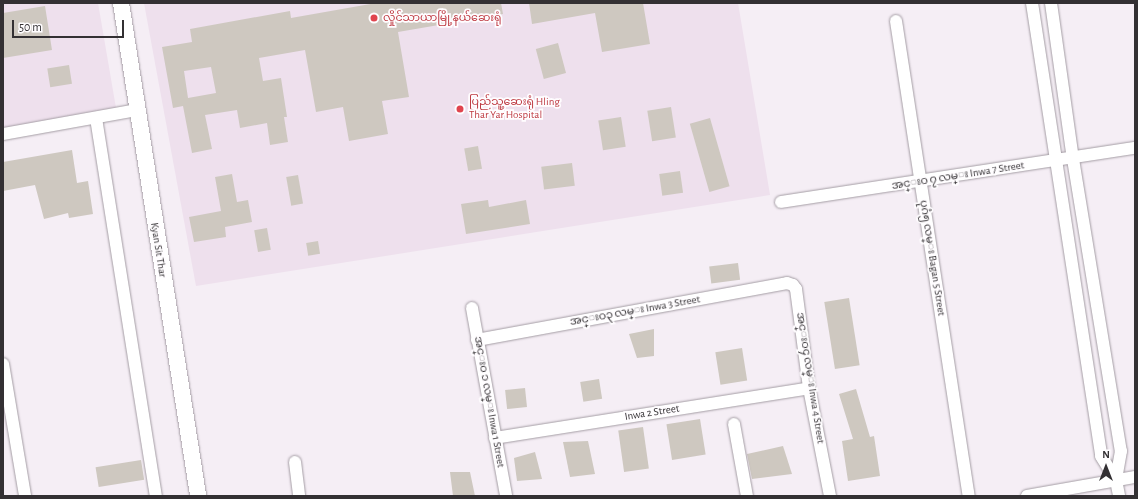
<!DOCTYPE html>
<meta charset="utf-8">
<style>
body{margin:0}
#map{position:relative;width:1138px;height:499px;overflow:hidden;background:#f5eef5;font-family:"Alegreya Sans","Noto Sans Myanmar",sans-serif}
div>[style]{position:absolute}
.built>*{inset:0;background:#eee0ed}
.building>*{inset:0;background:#cec8c0;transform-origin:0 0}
.roads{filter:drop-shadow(0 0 1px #a49da4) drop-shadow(0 0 1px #a49da4)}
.street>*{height:12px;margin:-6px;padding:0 6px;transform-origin:6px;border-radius:6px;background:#fff}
.secondary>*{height:16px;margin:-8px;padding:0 8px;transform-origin:8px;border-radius:8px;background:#fff}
.dots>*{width:11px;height:11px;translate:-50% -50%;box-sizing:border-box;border:2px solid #fffdff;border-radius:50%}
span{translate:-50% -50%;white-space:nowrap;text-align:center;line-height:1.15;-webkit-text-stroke:3.5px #fffdff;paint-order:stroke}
.health-label{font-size:11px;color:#be3a42}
.left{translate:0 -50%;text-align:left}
.street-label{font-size:11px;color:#333033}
.frame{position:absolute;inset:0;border:4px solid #333033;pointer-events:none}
.north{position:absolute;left:1086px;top:447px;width:40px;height:40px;-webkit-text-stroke:3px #fffdff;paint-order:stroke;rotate:0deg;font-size:11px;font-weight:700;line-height:16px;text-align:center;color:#333033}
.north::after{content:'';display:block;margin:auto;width:14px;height:18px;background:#333033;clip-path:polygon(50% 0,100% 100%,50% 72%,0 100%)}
.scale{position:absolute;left:12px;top:20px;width:112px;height:18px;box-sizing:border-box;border:2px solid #333033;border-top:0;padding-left:5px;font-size:12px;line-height:14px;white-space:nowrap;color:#333033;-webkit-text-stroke:3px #fffdff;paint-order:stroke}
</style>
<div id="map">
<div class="built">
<i style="clip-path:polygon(3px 3px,98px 3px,117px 114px,3px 134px)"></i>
<i style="clip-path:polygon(144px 3px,738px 3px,770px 195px,196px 286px)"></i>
</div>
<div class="building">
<i style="clip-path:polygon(evenodd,376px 3px,501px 3px,503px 14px,398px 32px,409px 97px,382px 101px,388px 134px,349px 141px,343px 107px,316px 112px,305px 50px,259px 58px,263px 81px,281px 78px,287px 117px,284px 117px,288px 142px,270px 145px,267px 123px,240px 128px,237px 110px,205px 115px,212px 149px,192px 153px,183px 106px,173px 108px,162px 47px,192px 42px,190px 29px,290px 11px,291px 18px,376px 3px,211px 67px,216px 93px,188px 98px,184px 71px,211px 67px)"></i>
<i style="clip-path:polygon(529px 3px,643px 3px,650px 44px,602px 52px,595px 13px,532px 24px)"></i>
<i style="clip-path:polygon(45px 6px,52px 50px,3px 58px,3px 13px)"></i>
<i style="left:558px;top:43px;width:31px;height:23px;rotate:75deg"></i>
<i style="left:69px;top:65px;width:19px;height:22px;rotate:81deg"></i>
<i style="left:671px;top:107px;width:31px;height:24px;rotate:81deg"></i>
<i style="left:621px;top:117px;width:30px;height:23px;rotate:81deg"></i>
<i style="left:710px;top:118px;width:71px;height:21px;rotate:74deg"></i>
<i style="left:478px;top:146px;width:23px;height:14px;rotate:80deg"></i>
<i style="clip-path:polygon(72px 150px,77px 183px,88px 181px,93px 214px,69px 218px,68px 213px,44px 219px,35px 185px,3px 191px,3px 162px)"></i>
<i style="left:572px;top:163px;width:23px;height:31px;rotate:83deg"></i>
<i style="left:680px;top:171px;width:22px;height:21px;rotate:82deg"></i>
<i style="clip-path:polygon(232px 174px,237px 202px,248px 200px,252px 222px,225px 227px,226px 237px,194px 242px,189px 217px,221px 211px,215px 177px)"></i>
<i style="left:298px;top:175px;width:29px;height:12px;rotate:80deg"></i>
<i style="clip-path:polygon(488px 200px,489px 207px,526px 200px,530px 224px,466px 234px,461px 204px)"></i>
<i style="left:267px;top:228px;width:22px;height:13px;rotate:80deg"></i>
<i style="left:318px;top:241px;width:13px;height:12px;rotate:81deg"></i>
<i style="left:738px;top:263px;width:17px;height:29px;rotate:83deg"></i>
<i style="left:849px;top:298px;width:68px;height:25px;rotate:81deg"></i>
<i style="clip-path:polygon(654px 329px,654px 356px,637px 358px,629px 334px)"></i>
<i style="left:742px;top:348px;width:33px;height:27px;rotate:81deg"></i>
<i style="left:599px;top:379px;width:20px;height:19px;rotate:81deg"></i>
<i style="left:525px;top:388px;width:19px;height:20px;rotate:84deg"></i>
<i style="clip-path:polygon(856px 389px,870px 437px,874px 436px,880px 476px,848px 481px,842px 441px,853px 439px,839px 394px)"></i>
<i style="left:700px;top:419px;width:36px;height:34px;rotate:81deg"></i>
<i style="left:643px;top:427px;width:42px;height:25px;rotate:82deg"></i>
<i style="clip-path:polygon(588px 441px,595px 474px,570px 477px,563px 442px)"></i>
<i style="clip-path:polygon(783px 446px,792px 474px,752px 479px,747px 454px)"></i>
<i style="clip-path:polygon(535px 452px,542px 479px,517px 481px,514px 458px)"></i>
<i style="left:141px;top:460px;width:20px;height:46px;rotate:81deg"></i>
<i style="clip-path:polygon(450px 472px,470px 472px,475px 496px,453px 496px)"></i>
</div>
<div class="roads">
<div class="street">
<i style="left:1032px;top:3px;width:458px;rotate:81.3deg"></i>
<i style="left:1101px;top:456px;width:28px;rotate:58deg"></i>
<i style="left:1051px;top:3px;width:158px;rotate:82deg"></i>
<i style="left:1073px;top:159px;width:296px;rotate:80.7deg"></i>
<i style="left:1121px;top:451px;width:29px;rotate:100deg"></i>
<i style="left:1116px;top:480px;width:16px;rotate:79deg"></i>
<i style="left:896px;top:21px;width:481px;rotate:81.3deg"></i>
<i style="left:96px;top:118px;width:383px;rotate:81deg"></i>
<i style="left:3px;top:134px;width:135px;rotate:-10.2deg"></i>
<i style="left:781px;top:202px;width:358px;rotate:-8.7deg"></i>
<i style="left:472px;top:308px;width:191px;rotate:79.7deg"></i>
<i style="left:477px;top:340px;width:315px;rotate:-10.4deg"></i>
<i style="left:787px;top:283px;width:6px;rotate:18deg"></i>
<i style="left:793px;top:285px;width:5px;rotate:53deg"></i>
<i style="left:796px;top:289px;width:100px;rotate:82.5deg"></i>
<i style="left:809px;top:388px;width:110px;rotate:79deg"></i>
<i style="left:3px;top:364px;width:134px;rotate:80.5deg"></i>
<i style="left:734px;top:424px;width:73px;rotate:79.8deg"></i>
<i style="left:495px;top:438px;width:318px;rotate:-9deg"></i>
<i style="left:295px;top:462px;width:34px;rotate:83deg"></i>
<i style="left:1027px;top:496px;width:110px;rotate:-10deg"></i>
</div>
<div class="secondary">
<i style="left:121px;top:3px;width:499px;rotate:81.1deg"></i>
</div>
</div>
<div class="dots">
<i style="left:374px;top:18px;background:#e0444e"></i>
<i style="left:460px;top:109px;background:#e0444e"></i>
</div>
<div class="health-label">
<span class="left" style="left:383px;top:18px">လှိုင်သာယာမြို့နယ်ဆေးရုံ</span>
<span class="left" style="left:469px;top:109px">ပြည်သူ့ဆေးရုံ Hling<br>Thar Yar Hospital</span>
</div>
<div class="street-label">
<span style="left:958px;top:176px;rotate:-9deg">အင္းဝ ၇ လမ္း Inwa 7 Street</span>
<span style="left:158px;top:250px;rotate:81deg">Kyan Sit Thar</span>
<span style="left:932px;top:258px;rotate:81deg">ပုဂံ၅ လမ္း Bagan 5 Street</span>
<span style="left:635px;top:311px;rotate:-10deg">အင္းဝ၃ လမ္း Inwa 3 Street</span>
<span style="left:810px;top:378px;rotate:81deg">အင္းဝ၄ လမ္း Inwa 4 Street</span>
<span style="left:489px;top:402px;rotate:80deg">အင္းဝ ၁ လမ္း Inwa 1 Street</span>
<span style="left:652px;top:413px;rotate:-9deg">Inwa 2 Street</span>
</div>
<div class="frame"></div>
<div class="north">N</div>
<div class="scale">50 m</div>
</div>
